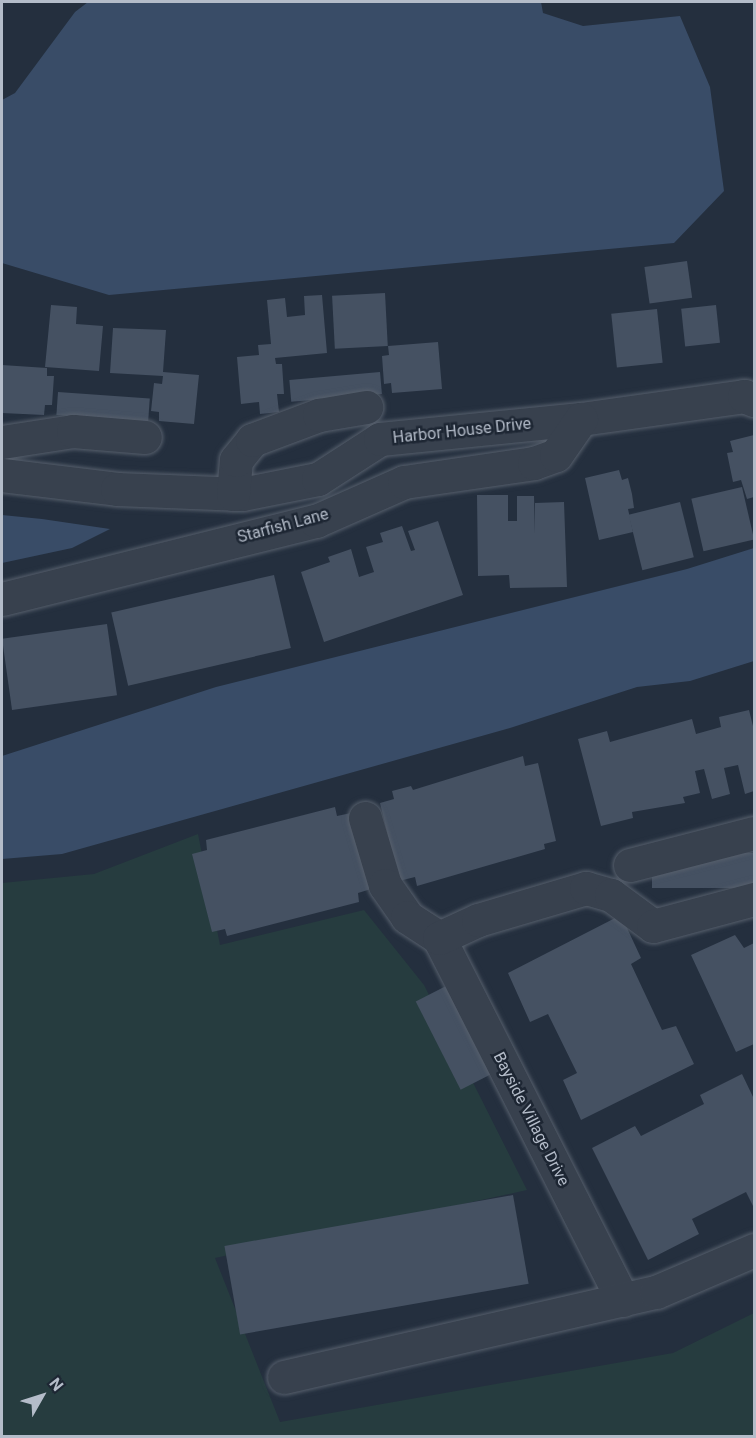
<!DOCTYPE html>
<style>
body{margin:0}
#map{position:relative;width:756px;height:1438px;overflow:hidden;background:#242f3e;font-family:Roboto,sans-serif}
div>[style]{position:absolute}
.green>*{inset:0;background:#263c3f}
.water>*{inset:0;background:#394c67}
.building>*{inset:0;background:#455162;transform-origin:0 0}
.roads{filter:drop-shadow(0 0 2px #565f6c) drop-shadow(0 0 2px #565f6c)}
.minor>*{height:33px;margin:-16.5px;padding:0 16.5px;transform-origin:16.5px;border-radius:16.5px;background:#38414e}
span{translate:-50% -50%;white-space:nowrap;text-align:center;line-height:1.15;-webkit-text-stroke:5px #1d2633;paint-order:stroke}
.street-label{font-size:16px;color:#b4bcc9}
.frame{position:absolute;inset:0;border:3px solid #b4bcc9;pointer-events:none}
.north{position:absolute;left:12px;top:1366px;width:60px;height:60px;-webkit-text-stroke:4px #1d2633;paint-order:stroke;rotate:51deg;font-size:16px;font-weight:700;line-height:24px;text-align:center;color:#b4bcc9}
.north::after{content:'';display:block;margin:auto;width:21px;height:27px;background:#b4bcc9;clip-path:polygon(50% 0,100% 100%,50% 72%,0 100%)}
</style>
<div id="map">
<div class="green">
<i style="clip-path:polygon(198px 834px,220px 945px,364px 910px,424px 985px,527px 1190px,215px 1258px,280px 1422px,673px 1353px,754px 1313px,754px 1436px,2px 1436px,2px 883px,94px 874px)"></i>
</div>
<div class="water">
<i style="clip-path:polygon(88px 2px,541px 2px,543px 13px,583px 26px,680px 16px,710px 87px,724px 191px,674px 243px,109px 295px,2px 263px,2px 100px,15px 93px,75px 12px)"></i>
<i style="clip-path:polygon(2px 515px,42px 519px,110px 529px,72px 548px,2px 563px)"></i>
<i style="clip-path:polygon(754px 548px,754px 661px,690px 681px,637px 687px,510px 728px,62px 854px,2px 859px,2px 756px,216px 687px,687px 569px)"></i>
</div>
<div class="building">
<i style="left:687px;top:261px;width:37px;height:43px;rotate:82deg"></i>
<i style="left:385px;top:293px;width:53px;height:53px;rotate:87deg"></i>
<i style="clip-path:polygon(322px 295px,327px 353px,275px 358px,276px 364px,282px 364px,284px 394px,277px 394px,279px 412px,260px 414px,259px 402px,241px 404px,237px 357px,259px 355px,258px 345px,271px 344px,267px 300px,285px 298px,287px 317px,305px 315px,304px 296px)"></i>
<i style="clip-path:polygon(51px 305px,77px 307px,76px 324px,103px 326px,99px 371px,45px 367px)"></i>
<i style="left:716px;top:305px;width:38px;height:35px;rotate:84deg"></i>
<i style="left:657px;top:309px;width:54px;height:46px;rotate:84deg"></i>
<i style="clip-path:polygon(113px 328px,166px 330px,163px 372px,199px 375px,194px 424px,159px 421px,159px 412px,151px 411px,154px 383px,162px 384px,163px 376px,110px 373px)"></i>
<i style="clip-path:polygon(438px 342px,442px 389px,392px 393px,391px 383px,384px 384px,382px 356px,389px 355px,388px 346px)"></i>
<i style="clip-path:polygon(2px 365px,47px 368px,47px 376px,54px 376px,52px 405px,45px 405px,44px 415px,2px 413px)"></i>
<i style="left:380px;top:372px;width:22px;height:91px;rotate:85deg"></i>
<i style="left:58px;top:392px;width:92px;height:23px;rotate:4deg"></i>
<i style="clip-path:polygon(754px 435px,754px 497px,747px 499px,741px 480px,733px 482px,727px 453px,733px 452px,730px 441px)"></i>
<i style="clip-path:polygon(619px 470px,622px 480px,628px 478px,632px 494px,634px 508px,628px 509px,633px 532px,599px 540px,585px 478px)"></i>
<i style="left:742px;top:487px;width:54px;height:52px;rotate:77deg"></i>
<i style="clip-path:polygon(477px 495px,508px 495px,508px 521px,517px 521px,517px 496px,534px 496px,535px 534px,535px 503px,564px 502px,567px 587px,510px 588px,509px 575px,478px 576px)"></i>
<i style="left:680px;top:502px;width:57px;height:53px;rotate:76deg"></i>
<i style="clip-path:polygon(438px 521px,463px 595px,324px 642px,301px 572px,330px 562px,328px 557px,351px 549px,359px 577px,374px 572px,366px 547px,383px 542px,380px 533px,402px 526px,411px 551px,415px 550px,408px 531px)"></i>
<i style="left:274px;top:575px;width:75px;height:167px;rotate:77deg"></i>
<i style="left:107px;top:624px;width:72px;height:106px;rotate:82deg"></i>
<i style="clip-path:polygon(749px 710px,754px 730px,754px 791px,745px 794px,738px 765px,724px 768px,730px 794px,712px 799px,704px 769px,695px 771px,700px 793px,683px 797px,685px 803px,632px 812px,633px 818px,601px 826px,578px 739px,607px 731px,610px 742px,692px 719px,696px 734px,721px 727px,719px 717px)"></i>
<i style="clip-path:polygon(523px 756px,525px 766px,538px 763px,556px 841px,544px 844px,545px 849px,417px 886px,415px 877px,399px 881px,380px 803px,394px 799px,392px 791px,411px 786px,413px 790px)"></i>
<i style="clip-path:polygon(335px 807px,337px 816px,351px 813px,371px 889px,358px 893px,359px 902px,227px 936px,225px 929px,212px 932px,192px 854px,207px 850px,206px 840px)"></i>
<i style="left:754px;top:853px;width:35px;height:102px;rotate:90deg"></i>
<i style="clip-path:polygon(621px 915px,641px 958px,631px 964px,662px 1030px,676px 1026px,694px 1064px,581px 1120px,563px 1080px,577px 1073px,548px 1014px,530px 1022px,508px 973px)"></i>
<i style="clip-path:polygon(735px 935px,744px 948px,754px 943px,754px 1044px,736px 1052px,691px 955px)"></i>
<i style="left:446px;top:986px;width:99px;height:34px;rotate:63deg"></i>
<i style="clip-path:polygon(742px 1074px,754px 1099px,754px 1208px,746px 1192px,692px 1219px,699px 1234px,648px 1260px,592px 1148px,635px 1126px,641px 1136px,704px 1104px,700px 1095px)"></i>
<i style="left:513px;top:1195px;width:90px;height:293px;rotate:80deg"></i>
</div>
<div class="roads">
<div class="minor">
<i style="left:2px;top:442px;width:72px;rotate:-8.8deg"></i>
<i style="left:73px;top:431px;width:72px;rotate:4.8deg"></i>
<i style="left:2px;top:475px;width:116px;rotate:6.9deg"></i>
<i style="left:117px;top:489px;width:125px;rotate:2.3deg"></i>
<i style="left:242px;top:494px;width:77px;rotate:-11.2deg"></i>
<i style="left:318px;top:479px;width:74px;rotate:-32.8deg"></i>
<i style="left:380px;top:439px;width:202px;rotate:-5.7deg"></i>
<i style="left:581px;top:419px;width:165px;rotate:-8deg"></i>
<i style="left:744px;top:396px;width:11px;rotate:22deg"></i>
<i style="left:233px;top:494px;width:34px;rotate:-85deg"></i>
<i style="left:236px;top:460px;width:26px;rotate:-51deg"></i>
<i style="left:252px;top:440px;width:72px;rotate:-20.5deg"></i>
<i style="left:319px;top:415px;width:48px;rotate:-9.7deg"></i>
<i style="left:2px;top:599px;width:324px;rotate:-14deg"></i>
<i style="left:316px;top:521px;width:96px;rotate:-23.9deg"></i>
<i style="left:404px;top:482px;width:131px;rotate:-8.3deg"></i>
<i style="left:534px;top:463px;width:23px;rotate:-20deg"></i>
<i style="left:556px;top:455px;width:44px;rotate:-55.2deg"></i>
<i style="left:365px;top:818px;width:70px;rotate:73.4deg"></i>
<i style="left:385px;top:885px;width:39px;rotate:55deg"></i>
<i style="left:407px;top:917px;width:38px;rotate:33deg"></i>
<i style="left:439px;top:938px;width:406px;rotate:63.1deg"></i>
<i style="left:630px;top:865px;width:128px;rotate:-14.5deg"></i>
<i style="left:439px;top:938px;width:43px;rotate:-24.8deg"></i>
<i style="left:478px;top:920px;width:113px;rotate:-16.5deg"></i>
<i style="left:586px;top:888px;width:26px;rotate:16deg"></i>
<i style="left:611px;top:895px;width:52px;rotate:36.4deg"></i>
<i style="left:653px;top:926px;width:105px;rotate:-15deg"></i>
<i style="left:284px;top:1377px;width:382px;rotate:-12.9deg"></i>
<i style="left:656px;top:1292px;width:107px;rotate:-23.2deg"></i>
</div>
</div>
<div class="street-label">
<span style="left:462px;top:431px;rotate:-6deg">Harbor House Drive</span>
<span style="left:283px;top:526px;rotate:-15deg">Starfish Lane</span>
<span style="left:531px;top:1119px;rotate:63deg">Bayside Village Drive</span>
</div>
<div class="frame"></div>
<div class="north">N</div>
</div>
